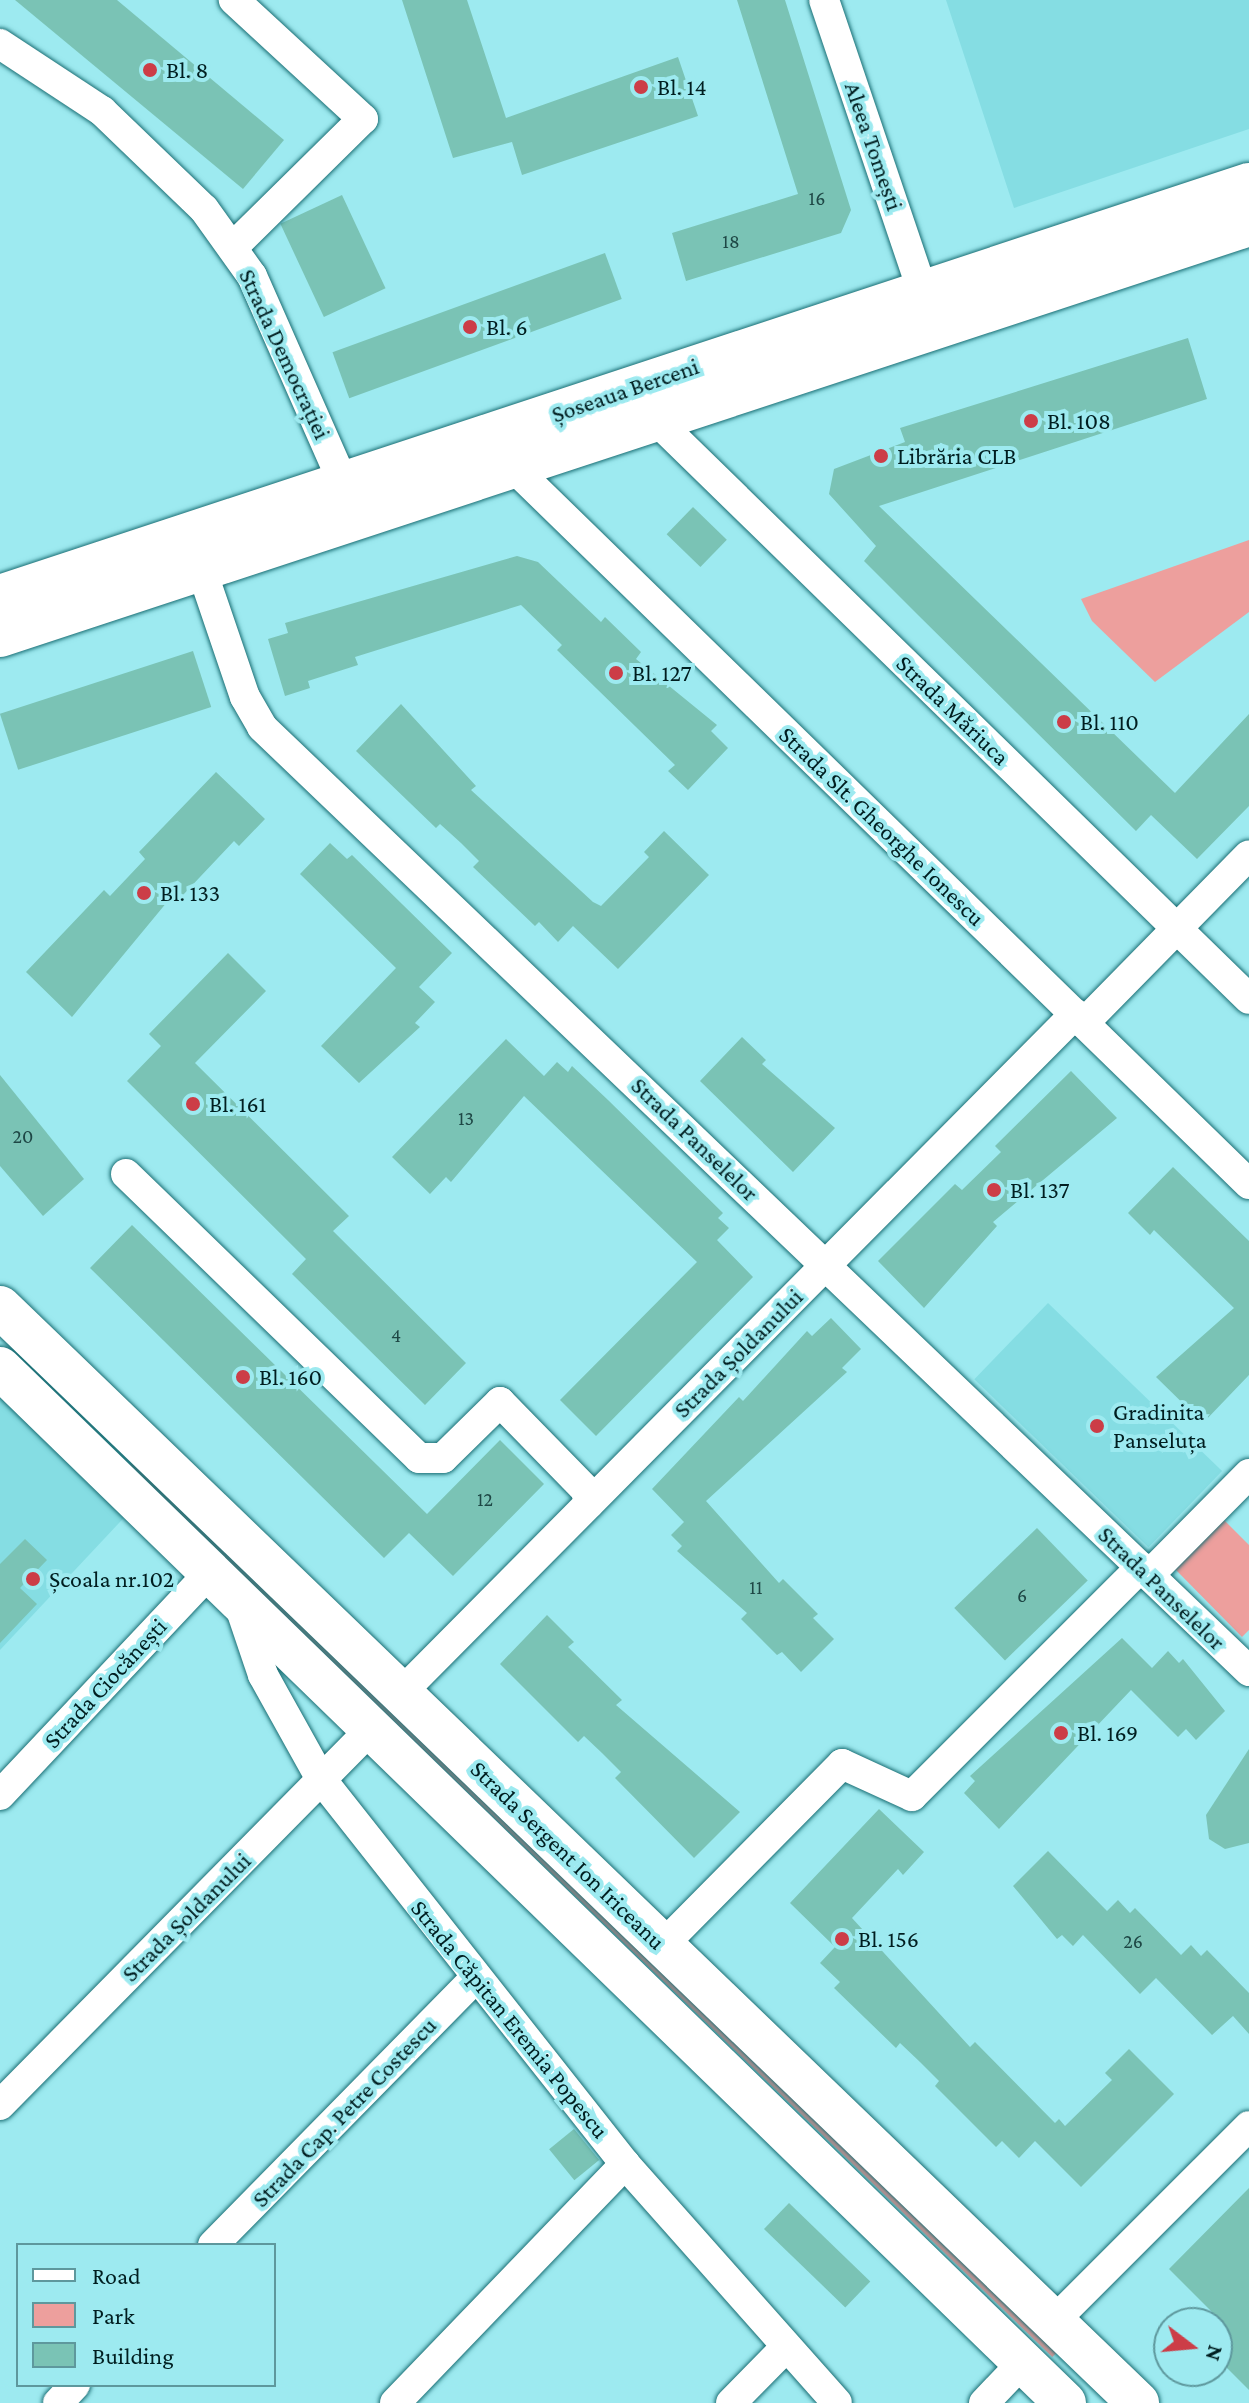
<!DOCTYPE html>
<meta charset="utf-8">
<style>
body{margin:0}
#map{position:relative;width:1249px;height:2403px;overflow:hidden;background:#9deaf0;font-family:"Crimson Pro",serif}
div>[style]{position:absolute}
.built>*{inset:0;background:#85dde3;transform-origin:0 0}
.green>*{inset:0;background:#ed9f9d;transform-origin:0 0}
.building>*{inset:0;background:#7ac3b5;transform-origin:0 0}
.roads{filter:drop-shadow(0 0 2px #1a6e74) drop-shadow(0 0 2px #1a6e74)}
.street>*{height:30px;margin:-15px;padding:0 15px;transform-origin:15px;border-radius:15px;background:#fff}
.secondary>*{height:42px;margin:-21px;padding:0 21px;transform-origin:21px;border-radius:21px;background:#fff}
.dots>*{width:22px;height:22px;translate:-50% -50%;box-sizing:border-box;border:4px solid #9deaf0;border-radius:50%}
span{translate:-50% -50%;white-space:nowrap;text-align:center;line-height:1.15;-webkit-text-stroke:8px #9deaf0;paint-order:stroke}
.number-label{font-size:20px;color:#1e4745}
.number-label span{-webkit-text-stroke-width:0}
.poi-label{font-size:24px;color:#001e20}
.left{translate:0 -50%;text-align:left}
.street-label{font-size:24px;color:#001e20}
.legend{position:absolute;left:16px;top:2243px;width:260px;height:144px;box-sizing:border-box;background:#9deaf0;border:2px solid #5e989d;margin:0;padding:10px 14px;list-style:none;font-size:24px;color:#001e20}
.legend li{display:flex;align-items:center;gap:16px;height:40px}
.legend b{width:40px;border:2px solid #5e989d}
.north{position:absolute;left:1153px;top:2307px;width:80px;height:80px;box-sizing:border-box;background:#9deaf0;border:2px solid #5e989d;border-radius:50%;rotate:106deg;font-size:22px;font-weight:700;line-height:32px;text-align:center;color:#001e20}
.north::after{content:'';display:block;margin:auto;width:28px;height:36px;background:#cc3d47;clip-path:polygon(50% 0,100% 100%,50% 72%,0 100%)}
</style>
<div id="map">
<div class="built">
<i style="clip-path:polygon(946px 0,1249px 0,1249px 129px,1014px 208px)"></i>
<i style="left:1048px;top:1303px;width:242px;height:106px;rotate:44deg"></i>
<i style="clip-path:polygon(0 1383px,134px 1507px,0 1650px)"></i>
</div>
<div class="green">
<i style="clip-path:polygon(1249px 540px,1249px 612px,1155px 682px,1092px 621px,1081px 599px)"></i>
<i style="left:135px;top:1460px;width:1283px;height:8px;rotate:44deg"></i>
<i style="clip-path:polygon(1223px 1519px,1249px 1545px,1249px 1630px,1242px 1637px,1174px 1568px)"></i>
</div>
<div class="building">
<i style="clip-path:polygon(15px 0,117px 0,284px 140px,243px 189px)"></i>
<i style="clip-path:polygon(402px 0,467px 0,506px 118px,678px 57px,698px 116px,522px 175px,512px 142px,453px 158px)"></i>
<i style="clip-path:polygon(737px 0,785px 0,851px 210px,841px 233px,686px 281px,672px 233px,798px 194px)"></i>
<i style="left:342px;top:195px;width:103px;height:68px;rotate:65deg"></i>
<i style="left:605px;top:253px;width:49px;height:290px;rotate:70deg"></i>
<i style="clip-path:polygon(1188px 338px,1207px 399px,879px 506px,1175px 793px,1249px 714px,1249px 806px,1197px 859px,1151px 815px,1136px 831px,918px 615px,864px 561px,876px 546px,829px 494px,834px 469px,905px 442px,900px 428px)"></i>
<i style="left:693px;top:507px;width:47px;height:38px;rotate:44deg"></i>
<i style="clip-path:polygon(517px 556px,538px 562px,601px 622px,605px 617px,641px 652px,636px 659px,717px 725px,711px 731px,728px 748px,688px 790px,668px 771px,675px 765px,557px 650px,562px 645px,521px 605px,355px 657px,358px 665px,308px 681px,310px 688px,285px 696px,268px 639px,288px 633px,285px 623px)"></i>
<i style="left:193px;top:651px;width:59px;height:203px;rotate:72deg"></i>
<i style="clip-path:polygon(401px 704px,476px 786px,471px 790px,593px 902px,601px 906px,649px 857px,644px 852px,664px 831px,709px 875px,618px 969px,573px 926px,558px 942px,539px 922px,535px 926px,473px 867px,479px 861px,461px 843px,440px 824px,436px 828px,356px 751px)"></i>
<i style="clip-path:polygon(216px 772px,265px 819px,239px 846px,234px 841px,183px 895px,177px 890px,72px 1017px,26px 972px,104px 890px,110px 896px,128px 877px,145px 859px,139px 852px)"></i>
<i style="clip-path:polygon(330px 843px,347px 859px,352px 855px,452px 953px,419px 987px,435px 1002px,415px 1023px,420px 1027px,359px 1083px,321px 1046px,396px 968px,300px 874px)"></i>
<i style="clip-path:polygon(228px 953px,266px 991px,195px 1063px,349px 1216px,333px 1231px,466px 1363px,425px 1405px,292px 1274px,306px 1259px,127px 1081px,161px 1046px,149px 1034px)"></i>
<i style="clip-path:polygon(742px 1037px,766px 1060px,762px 1064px,835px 1128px,793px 1172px,700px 1081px)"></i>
<i style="clip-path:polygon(506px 1039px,544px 1076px,557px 1062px,568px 1072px,572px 1066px,608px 1100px,723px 1213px,718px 1218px,729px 1228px,717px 1240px,753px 1277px,596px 1436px,560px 1400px,697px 1262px,524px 1096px,451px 1182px,446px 1177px,430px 1194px,392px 1157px)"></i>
<i style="clip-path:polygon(1071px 1071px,1117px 1118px,993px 1222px,997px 1226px,924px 1308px,878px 1261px,955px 1184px,962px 1190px,1001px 1152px,995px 1146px)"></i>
<i style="clip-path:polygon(0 1075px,84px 1179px,43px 1216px,0 1166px)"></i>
<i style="clip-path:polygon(1173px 1167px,1249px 1241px,1249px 1375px,1203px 1423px,1156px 1377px,1234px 1308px,1154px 1230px,1150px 1235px,1128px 1213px)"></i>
<i style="clip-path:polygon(132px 1225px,427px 1514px,500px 1440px,544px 1484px,453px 1576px,409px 1533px,384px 1558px,90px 1268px)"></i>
<i style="clip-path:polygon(831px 1318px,861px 1349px,842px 1368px,847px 1372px,706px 1501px,779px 1583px,783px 1579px,818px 1614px,813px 1618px,834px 1639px,801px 1672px,782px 1652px,777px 1655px,741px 1619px,747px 1613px,677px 1551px,682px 1546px,671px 1535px,684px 1522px,652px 1489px,739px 1397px,743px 1401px,807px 1331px,812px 1336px)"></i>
<i style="left:1037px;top:1528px;width:73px;height:115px;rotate:46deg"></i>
<i style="clip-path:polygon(25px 1539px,47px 1560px,20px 1588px,37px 1604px,0 1643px,0 1564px)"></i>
<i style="clip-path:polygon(547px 1615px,574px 1642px,568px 1647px,622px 1700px,616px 1705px,740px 1812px,694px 1858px,615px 1778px,621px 1772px,602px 1753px,584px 1736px,578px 1742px,500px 1664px)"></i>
<i style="clip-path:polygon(1122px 1638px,1152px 1668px,1168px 1651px,1179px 1663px,1183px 1659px,1225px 1711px,1196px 1740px,1186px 1729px,1178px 1737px,1131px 1690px,999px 1829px,964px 1793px,975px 1781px,970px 1776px)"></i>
<i style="clip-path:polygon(1249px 1749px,1249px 1843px,1225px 1849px,1209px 1839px,1206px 1815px)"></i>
<i style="clip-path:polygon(879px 1809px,924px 1852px,903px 1875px,898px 1869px,852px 1918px,970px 2047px,975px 2042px,1055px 2123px,1059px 2119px,1065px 2126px,1112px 2080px,1105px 2073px,1129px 2049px,1174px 2094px,1081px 2187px,1035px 2141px,1019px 2158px,1002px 2141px,996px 2147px,935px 2086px,939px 2081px,920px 2062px,900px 2043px,896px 2048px,834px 1988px,840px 1982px,820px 1963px,835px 1947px,790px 1903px)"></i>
<i style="clip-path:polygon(1048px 1851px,1107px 1911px,1118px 1900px,1130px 1913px,1135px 1908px,1181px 1955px,1191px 1945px,1201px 1956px,1207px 1950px,1249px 1993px,1249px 2034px,1233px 2016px,1212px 2035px,1156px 1978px,1140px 1994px,1083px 1935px,1073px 1946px,1062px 1935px,1057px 1939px,1013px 1886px)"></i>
<i style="left:574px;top:2129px;width:40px;height:32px;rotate:51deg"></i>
<i style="clip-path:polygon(1249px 2188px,1249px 2390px,1217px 2358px,1217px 2317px,1169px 2269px)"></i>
<i style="left:789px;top:2203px;width:113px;height:36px;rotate:44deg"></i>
</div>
<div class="roads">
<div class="street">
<i style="left:824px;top:0;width:308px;rotate:71.3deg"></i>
<i style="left:0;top:44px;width:122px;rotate:33.3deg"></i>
<i style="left:102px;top:111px;width:141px;rotate:43.9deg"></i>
<i style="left:204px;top:209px;width:82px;rotate:54.4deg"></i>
<i style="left:252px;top:276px;width:228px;rotate:66.2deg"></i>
<i style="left:234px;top:246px;width:181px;rotate:-44.6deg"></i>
<i style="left:363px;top:119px;width:176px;rotate:-137.3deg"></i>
<i style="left:657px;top:421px;width:827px;rotate:44.31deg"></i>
<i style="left:514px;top:468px;width:1026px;rotate:44.25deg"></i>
<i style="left:201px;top:568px;width:136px;rotate:71.2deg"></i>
<i style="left:245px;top:697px;width:34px;rotate:60deg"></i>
<i style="left:262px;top:727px;width:1366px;rotate:43.72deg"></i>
<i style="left:1084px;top:1023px;width:235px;rotate:-45.5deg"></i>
<i style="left:126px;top:1174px;width:408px;rotate:44.1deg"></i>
<i style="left:419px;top:1458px;width:24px"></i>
<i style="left:443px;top:1458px;width:80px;rotate:-44.5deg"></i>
<i style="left:500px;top:1402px;width:123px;rotate:45.7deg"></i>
<i style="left:586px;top:1490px;width:14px;rotate:78deg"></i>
<i style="left:1149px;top:1575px;width:142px;rotate:-45.3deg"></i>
<i style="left:238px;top:1601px;width:78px;rotate:71.3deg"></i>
<i style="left:263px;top:1675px;width:119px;rotate:60.9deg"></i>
<i style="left:321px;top:1779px;width:491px;rotate:51.7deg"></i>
<i style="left:625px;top:2164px;width:319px;rotate:48.4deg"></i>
<i style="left:401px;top:1693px;width:957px;rotate:-45.21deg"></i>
<i style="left:0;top:1795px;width:306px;rotate:-46.7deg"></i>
<i style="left:662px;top:1946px;width:256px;rotate:-45.3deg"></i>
<i style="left:842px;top:1764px;width:77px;rotate:24.6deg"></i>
<i style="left:912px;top:1796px;width:324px;rotate:-45deg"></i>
<i style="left:0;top:2105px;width:530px;rotate:-45.38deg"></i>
<i style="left:213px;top:2245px;width:374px;rotate:-45.5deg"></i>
<i style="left:1053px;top:2322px;width:277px;rotate:-45deg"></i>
<i style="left:58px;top:2403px;width:25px;rotate:-47deg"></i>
<i style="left:395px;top:2403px;width:332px;rotate:-46.1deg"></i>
<i style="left:731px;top:2403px;width:78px;rotate:-45.5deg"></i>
<i style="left:984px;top:2403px;width:57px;rotate:-46.4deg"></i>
</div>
<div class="secondary">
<i style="left:0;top:596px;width:1315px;rotate:-18.26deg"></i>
<i style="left:0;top:636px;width:1315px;rotate:-18.21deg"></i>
<i style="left:0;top:1307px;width:1580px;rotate:43.92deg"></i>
<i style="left:0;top:1368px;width:1485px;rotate:44.18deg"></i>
</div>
</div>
<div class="dots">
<i style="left:150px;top:70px;background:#cc3d47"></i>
<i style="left:641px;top:87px;background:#cc3d47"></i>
<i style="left:470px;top:327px;background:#cc3d47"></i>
<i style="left:1031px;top:421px;background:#cc3d47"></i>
<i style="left:881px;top:456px;background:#cc3d47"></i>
<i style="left:616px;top:673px;background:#cc3d47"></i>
<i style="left:1064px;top:722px;background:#cc3d47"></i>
<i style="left:144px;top:893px;background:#cc3d47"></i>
<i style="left:193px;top:1104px;background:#cc3d47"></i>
<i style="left:994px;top:1190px;background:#cc3d47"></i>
<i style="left:243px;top:1377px;background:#cc3d47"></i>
<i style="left:1097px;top:1426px;background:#cc3d47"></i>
<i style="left:33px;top:1579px;background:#cc3d47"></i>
<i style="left:1061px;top:1733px;background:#cc3d47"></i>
<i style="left:842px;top:1939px;background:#cc3d47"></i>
</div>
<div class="number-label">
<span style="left:817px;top:198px">16</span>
<span style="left:731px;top:241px">18</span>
<span style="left:466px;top:1118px">13</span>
<span style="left:23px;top:1136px">20</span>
<span style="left:396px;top:1335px">4</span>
<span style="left:485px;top:1499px">12</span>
<span style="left:756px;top:1587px">11</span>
<span style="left:1022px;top:1595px">6</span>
<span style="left:1133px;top:1941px">26</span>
</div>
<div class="poi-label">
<span class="left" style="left:166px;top:70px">Bl. 8</span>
<span class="left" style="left:657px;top:87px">Bl. 14</span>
<span class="left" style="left:486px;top:327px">Bl. 6</span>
<span class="left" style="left:1047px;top:421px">Bl. 108</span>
<span class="left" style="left:897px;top:456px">Librăria CLB</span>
<span class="left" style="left:632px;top:673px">Bl. 127</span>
<span class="left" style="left:1080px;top:722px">Bl. 110</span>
<span class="left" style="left:160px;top:893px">Bl. 133</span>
<span class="left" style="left:209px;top:1104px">Bl. 161</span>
<span class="left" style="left:1010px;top:1190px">Bl. 137</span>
<span class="left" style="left:259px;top:1377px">Bl. 160</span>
<span class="left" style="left:1113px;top:1426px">Gradinita<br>Panseluța</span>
<span class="left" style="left:49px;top:1579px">Școala nr.102</span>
<span class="left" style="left:1077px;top:1733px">Bl. 169</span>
<span class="left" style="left:858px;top:1939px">Bl. 156</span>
</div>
<div class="street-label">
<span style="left:874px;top:146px;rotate:71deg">Aleea Tomești</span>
<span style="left:285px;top:354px;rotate:65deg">Strada Democrației</span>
<span style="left:625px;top:390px;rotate:-19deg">Șoseaua Berceni</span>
<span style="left:953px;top:710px;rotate:44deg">Strada Măriuca</span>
<span style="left:882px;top:826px;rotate:44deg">Strada Slt. Gheorghe Ionescu</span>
<span style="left:695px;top:1139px;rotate:44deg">Strada Panselelor</span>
<span style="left:738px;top:1353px;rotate:-45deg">Strada Șoldanului</span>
<span style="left:1162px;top:1588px;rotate:44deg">Strada Panselelor</span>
<span style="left:105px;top:1683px;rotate:-47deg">Strada Ciocănești</span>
<span style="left:568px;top:1855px;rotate:44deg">Strada Sergent Ion Iriceanu</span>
<span style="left:186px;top:1917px;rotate:-45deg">Strada Șoldanului</span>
<span style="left:510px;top:2019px;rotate:51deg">Strada Căpitan Eremia Popescu</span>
<span style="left:344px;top:2112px;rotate:-46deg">Strada Cap. Petre Costescu</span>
</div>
<ul class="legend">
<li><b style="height:10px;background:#fff"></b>Road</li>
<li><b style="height:22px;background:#ed9f9d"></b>Park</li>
<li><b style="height:22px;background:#7ac3b5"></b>Building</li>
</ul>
<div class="north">N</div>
</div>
